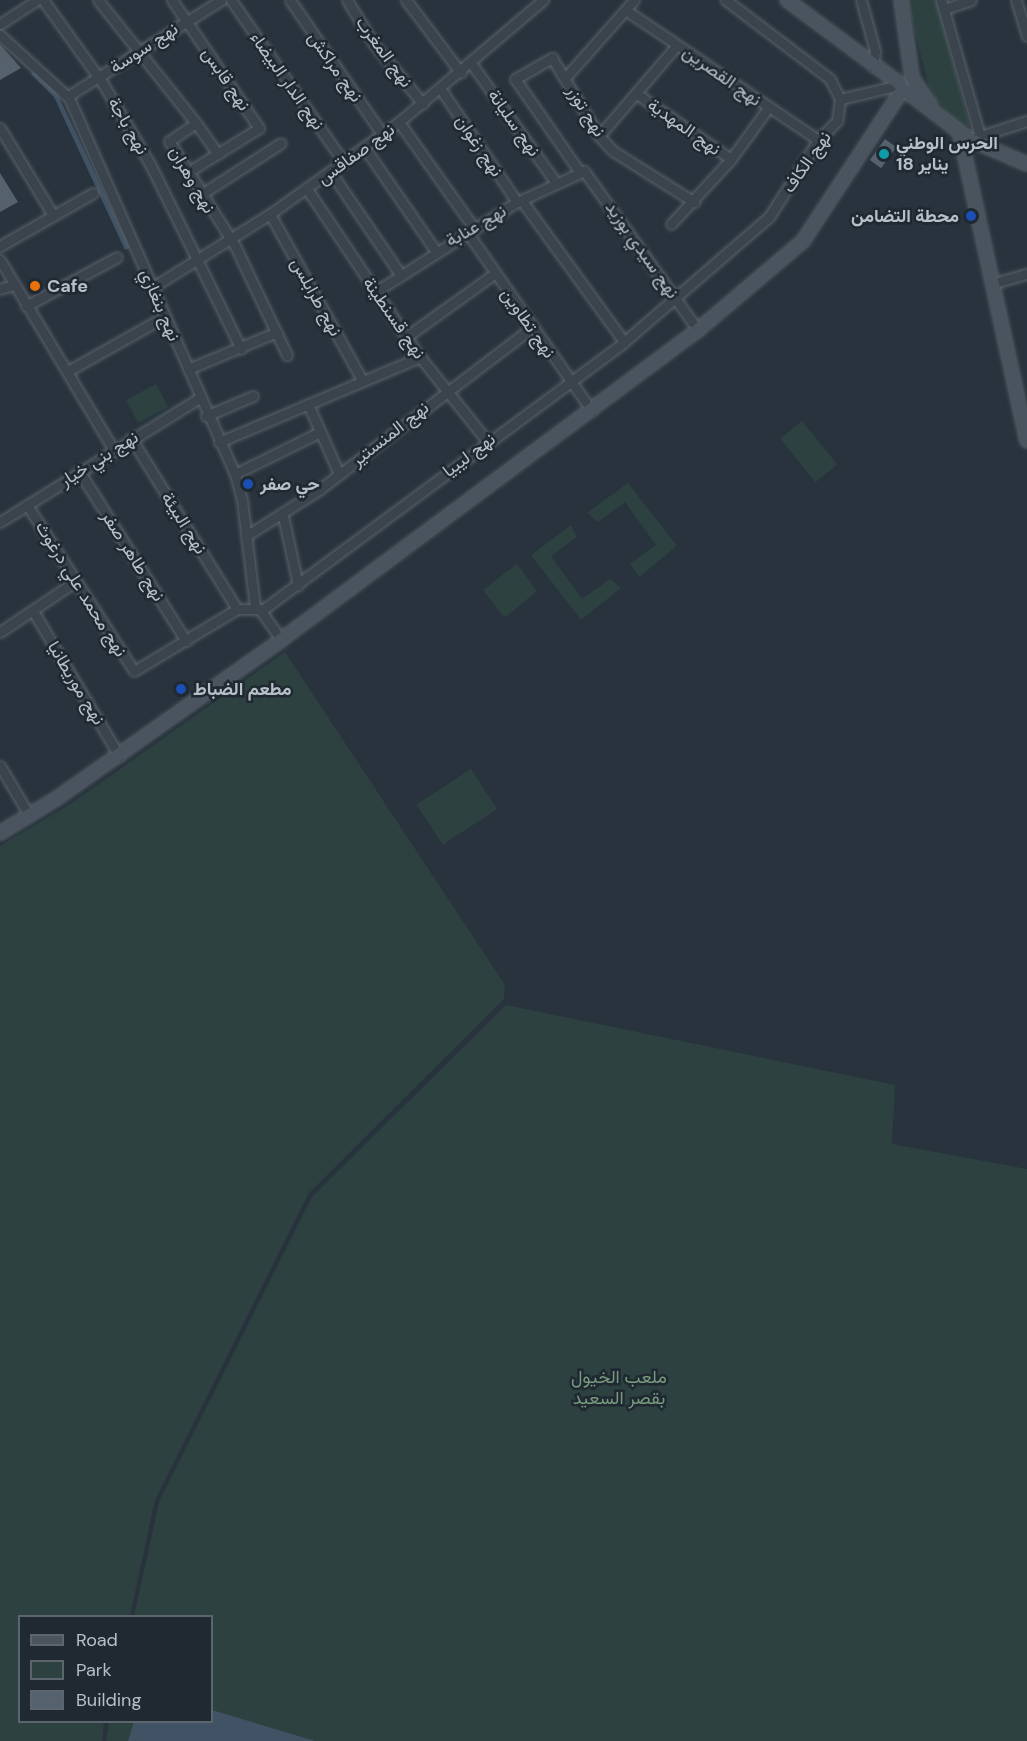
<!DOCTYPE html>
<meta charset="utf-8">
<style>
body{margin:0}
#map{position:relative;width:1027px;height:1741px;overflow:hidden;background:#28333d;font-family:"DM Sans",Vazirmatn,sans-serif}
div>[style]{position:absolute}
.green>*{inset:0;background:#2d4140;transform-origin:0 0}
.water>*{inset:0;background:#405264}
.building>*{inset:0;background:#55616c;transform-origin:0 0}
.roads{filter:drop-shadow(0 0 2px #59626b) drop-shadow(0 0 2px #59626b)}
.street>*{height:9px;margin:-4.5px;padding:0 4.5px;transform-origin:4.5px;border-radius:4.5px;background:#3b444d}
.secondary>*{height:12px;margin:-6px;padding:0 6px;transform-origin:6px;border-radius:6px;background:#4a545f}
.dots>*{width:16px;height:16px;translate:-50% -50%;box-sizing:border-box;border:3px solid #202932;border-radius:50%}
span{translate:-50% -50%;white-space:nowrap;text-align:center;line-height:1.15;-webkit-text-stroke:5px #202932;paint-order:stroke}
.street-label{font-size:18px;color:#b7bfc8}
.poi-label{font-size:18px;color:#b7bfc8;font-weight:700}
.left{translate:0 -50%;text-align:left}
.right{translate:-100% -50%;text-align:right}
.park-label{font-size:18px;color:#789b7d}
.legend{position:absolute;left:18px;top:1615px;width:195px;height:108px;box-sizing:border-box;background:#202932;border:2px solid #5c656e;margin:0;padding:8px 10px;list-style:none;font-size:18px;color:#b7bfc8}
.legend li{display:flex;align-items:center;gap:12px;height:30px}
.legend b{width:30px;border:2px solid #5c656e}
</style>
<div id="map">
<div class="green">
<i style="clip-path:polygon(907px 0,936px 0,970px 127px,956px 123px,942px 109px,928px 84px)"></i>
<i style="left:156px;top:384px;width:26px;height:34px;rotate:62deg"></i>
<i style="left:802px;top:421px;width:56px;height:28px;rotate:51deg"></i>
<i style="clip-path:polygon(628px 483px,677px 546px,639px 577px,630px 564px,656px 545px,625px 502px,598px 522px,587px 513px)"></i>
<i style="clip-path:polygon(571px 525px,577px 537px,551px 556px,582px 599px,610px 579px,621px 588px,581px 620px,531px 555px)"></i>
<i style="clip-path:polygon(517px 564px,537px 591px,507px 616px,502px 615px,483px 590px)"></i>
<i style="clip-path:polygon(285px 652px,505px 985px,504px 999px,308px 1194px,155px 1500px,130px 1616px,20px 1616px,20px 1722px,104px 1722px,102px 1741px,0 1741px,0 846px,72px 803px)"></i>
<i style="left:471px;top:769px;width:48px;height:65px;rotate:57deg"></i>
<i style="clip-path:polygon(506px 1005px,895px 1085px,892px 1144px,1027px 1169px,1027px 1741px,106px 1741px,109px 1722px,212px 1722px,212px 1616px,134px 1616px,159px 1502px,312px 1197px)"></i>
</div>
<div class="water">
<i style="clip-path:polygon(36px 70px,57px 93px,130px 248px,125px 250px,54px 97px,31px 74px)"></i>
<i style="clip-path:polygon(212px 1710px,315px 1741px,128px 1741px,134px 1722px,212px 1722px)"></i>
</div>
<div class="building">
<i style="clip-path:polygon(0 44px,21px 68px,0 80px)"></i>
<i style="left:885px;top:139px;width:14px;height:26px;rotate:36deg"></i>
<i style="clip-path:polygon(0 173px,18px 202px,0 212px)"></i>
</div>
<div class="roads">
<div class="street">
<i style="left:43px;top:0;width:101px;rotate:54.3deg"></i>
<i style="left:102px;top:82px;width:95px;rotate:59.7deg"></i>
<i style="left:150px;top:164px;width:206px;rotate:63.8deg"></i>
<i style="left:98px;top:0;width:157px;rotate:51.5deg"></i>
<i style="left:196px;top:123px;width:32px;rotate:146deg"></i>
<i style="left:169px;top:141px;width:124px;rotate:57.8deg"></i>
<i style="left:235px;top:246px;width:121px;rotate:64.5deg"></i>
<i style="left:172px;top:0;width:155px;rotate:55.8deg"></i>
<i style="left:259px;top:128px;width:84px;rotate:148.2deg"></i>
<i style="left:231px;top:0;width:196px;rotate:55.2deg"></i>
<i style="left:290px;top:0;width:163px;rotate:55.5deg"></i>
<i style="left:347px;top:0;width:52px;rotate:58.5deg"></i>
<i style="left:374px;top:44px;width:77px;rotate:50.8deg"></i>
<i style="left:406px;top:0;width:91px;rotate:53deg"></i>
<i style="left:861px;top:0;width:53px;rotate:74.6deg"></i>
<i style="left:875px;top:51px;width:16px;rotate:97deg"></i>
<i style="left:941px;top:0;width:141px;rotate:74deg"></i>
<i style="left:1016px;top:0;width:38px;rotate:73deg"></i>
<i style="left:944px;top:9px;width:28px;rotate:-18deg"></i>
<i style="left:627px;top:11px;width:230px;rotate:34deg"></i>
<i style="left:0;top:24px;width:44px;rotate:-33deg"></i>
<i style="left:0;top:35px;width:93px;rotate:42.4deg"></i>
<i style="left:69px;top:98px;width:411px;rotate:66.2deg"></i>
<i style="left:235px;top:474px;width:27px;rotate:75deg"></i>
<i style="left:242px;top:500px;width:108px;rotate:83.1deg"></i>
<i style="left:471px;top:63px;width:147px;rotate:54.7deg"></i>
<i style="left:565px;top:78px;width:104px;rotate:-48.5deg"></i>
<i style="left:442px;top:91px;width:134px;rotate:56deg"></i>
<i style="left:637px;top:94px;width:114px;rotate:34.7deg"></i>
<i style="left:68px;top:96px;width:181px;rotate:-32.1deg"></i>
<i style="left:840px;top:99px;width:62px;rotate:-13.1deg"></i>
<i style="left:399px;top:122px;width:130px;rotate:54.7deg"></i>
<i style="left:196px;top:123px;width:38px;rotate:55deg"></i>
<i style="left:0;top:128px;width:102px;rotate:58.7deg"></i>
<i style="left:599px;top:136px;width:120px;rotate:-49.4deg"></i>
<i style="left:974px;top:138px;width:56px;rotate:-17.8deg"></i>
<i style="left:364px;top:147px;width:125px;rotate:55.4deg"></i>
<i style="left:330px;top:171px;width:125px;rotate:55.8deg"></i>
<i style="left:579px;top:171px;width:112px;rotate:-124.8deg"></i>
<i style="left:515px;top:79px;width:43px;rotate:-29.6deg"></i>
<i style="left:552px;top:58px;width:91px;rotate:58.9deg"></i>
<i style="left:599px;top:136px;width:21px;rotate:47deg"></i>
<i style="left:613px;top:151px;width:96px;rotate:32.2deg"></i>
<i style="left:307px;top:189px;width:202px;rotate:56.1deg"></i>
<i style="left:420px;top:357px;width:107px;rotate:51.4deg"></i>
<i style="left:200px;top:195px;width:96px;rotate:-32.7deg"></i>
<i style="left:522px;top:201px;width:174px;rotate:54.1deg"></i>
<i style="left:270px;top:214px;width:190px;rotate:61deg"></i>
<i style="left:671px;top:224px;width:88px;rotate:-47.3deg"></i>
<i style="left:731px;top:159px;width:63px;rotate:-54deg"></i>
<i style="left:467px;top:232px;width:218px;rotate:55.1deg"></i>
<i style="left:0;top:246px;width:107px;rotate:-29.7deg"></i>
<i style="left:0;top:260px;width:220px;rotate:59.1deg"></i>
<i style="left:991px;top:284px;width:37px;rotate:-16deg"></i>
<i style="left:153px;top:287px;width:138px;rotate:-32deg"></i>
<i style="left:270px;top:214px;width:158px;rotate:-35.5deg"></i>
<i style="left:399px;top:122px;width:189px;rotate:-40.3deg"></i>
<i style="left:0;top:289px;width:14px;rotate:-17deg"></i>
<i style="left:375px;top:292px;width:168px;rotate:-32.4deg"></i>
<i style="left:517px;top:202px;width:74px;rotate:-24.8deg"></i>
<i style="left:584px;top:171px;width:196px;rotate:54.4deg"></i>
<i style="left:26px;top:306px;width:103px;rotate:-28.3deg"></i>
<i style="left:406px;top:337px;width:108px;rotate:-35.6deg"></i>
<i style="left:188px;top:369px;width:96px;rotate:-22.6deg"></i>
<i style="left:68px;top:371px;width:110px;rotate:-29.4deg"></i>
<i style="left:308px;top:404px;width:77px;rotate:66.1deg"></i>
<i style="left:206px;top:416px;width:51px;rotate:-23.1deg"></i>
<i style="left:131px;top:438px;width:201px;rotate:58.2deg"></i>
<i style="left:219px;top:442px;width:218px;rotate:-22.9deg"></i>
<i style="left:79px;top:471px;width:201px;rotate:57.8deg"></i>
<i style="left:235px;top:474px;width:95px;rotate:-26.3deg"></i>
<i style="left:27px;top:505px;width:197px;rotate:57.2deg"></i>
<i style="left:134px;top:671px;width:120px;rotate:-31deg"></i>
<i style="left:237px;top:609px;width:22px"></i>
<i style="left:283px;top:516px;width:71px;rotate:77.7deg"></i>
<i style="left:0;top:522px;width:234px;rotate:-31.9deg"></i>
<i style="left:246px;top:536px;width:88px;rotate:-32.4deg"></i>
<i style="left:320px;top:489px;width:265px;rotate:-37.3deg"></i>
<i style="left:33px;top:611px;width:169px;rotate:59.3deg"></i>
<i style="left:261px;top:611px;width:452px;rotate:-36.5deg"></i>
<i style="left:624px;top:342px;width:191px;rotate:-40.8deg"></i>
<i style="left:769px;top:217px;width:91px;rotate:-57.5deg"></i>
<i style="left:818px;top:140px;width:27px;rotate:-45deg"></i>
<i style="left:837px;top:121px;width:22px;rotate:-82deg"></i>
<i style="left:840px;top:99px;width:22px;rotate:-117deg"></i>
<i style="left:830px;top:79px;width:131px;rotate:-142.8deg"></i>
<i style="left:261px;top:611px;width:35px;rotate:55deg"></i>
<i style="left:0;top:632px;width:92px;rotate:-33.9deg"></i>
<i style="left:0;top:766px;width:57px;rotate:59.4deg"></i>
</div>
<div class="secondary">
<i style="left:787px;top:0;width:141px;rotate:36.6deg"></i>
<i style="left:901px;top:0;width:78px;rotate:81.9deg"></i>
<i style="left:914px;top:81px;width:29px;rotate:55deg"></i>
<i style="left:906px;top:91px;width:79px;rotate:37.3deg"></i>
<i style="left:969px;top:139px;width:63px;rotate:23.3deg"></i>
<i style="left:960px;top:134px;width:314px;rotate:77.7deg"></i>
<i style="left:0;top:833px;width:66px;rotate:-31.3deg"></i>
<i style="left:56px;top:799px;width:276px;rotate:-35.2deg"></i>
<i style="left:281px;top:640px;width:520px;rotate:-36.63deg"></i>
<i style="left:698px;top:330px;width:138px;rotate:-40.3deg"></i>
<i style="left:803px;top:241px;width:182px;rotate:-56.7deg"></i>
</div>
</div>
<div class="dots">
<i style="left:884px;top:154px;background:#0f9aa8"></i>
<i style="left:971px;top:216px;background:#1a4fb4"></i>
<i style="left:35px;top:286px;background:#e8710a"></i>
<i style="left:248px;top:484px;background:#1a4fb4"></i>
<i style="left:181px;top:689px;background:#1a4fb4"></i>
</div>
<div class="street-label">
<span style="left:144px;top:48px;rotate:-33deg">نهج سوسة</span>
<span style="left:384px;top:52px;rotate:54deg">نهج المغرب</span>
<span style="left:335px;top:67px;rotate:55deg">نهج مراكش</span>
<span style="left:722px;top:76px;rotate:35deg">نهج القصرين</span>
<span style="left:226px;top:79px;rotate:56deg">نهج قابس</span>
<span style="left:287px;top:81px;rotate:55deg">نهج الدار البيضاء</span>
<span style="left:586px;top:111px;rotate:58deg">نهج توزر</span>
<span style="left:514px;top:123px;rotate:55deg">نهج سليانة</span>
<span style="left:128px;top:126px;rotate:60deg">نهج باجة</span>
<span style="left:684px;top:127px;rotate:35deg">نهج المهدية</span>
<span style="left:479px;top:146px;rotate:56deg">نهج زغوان</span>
<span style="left:356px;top:154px;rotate:-36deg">نهج صفاقس</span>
<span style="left:807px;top:162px;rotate:-55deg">نهج الكاف</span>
<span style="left:192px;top:180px;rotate:60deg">نهج وهران</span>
<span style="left:476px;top:226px;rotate:-30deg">نهج عنابة</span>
<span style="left:642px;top:250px;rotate:55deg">نهج سيدي بوزيد</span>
<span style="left:316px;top:297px;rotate:61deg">نهج طرابلس</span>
<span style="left:160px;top:305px;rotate:67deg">نهج بنغازي</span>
<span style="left:394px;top:318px;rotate:55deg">نهج قسنطينة</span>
<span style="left:528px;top:323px;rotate:55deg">نهج تطاوين</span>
<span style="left:390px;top:434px;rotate:-38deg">نهج المنستير</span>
<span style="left:469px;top:455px;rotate:-37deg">نهج ليبيا</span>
<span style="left:99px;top:459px;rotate:-32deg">نهج بني خيار</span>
<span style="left:184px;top:523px;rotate:58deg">نهج البيئة</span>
<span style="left:133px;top:556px;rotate:58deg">نهج طاهر صفر</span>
<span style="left:81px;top:589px;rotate:58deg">نهج محمد علي درغوث</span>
<span style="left:76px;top:683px;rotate:59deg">نهج موريطانيا</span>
</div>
<div class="poi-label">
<span class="left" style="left:896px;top:154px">الحرس الوطني<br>18 يناير</span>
<span class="right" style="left:959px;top:216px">محطة التضامن</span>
<span class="left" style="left:47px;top:286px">Cafe</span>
<span class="left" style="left:260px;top:484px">حي صفر</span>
<span class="left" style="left:193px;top:689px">مطعم الضباط</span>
</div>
<div class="park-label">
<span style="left:619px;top:1388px">ملعب الخيول<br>بقصر السعيد</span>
</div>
<ul class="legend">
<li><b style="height:8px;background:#4a545f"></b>Road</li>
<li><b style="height:16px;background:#2d4140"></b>Park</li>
<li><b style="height:16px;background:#55616c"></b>Building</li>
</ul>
</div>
